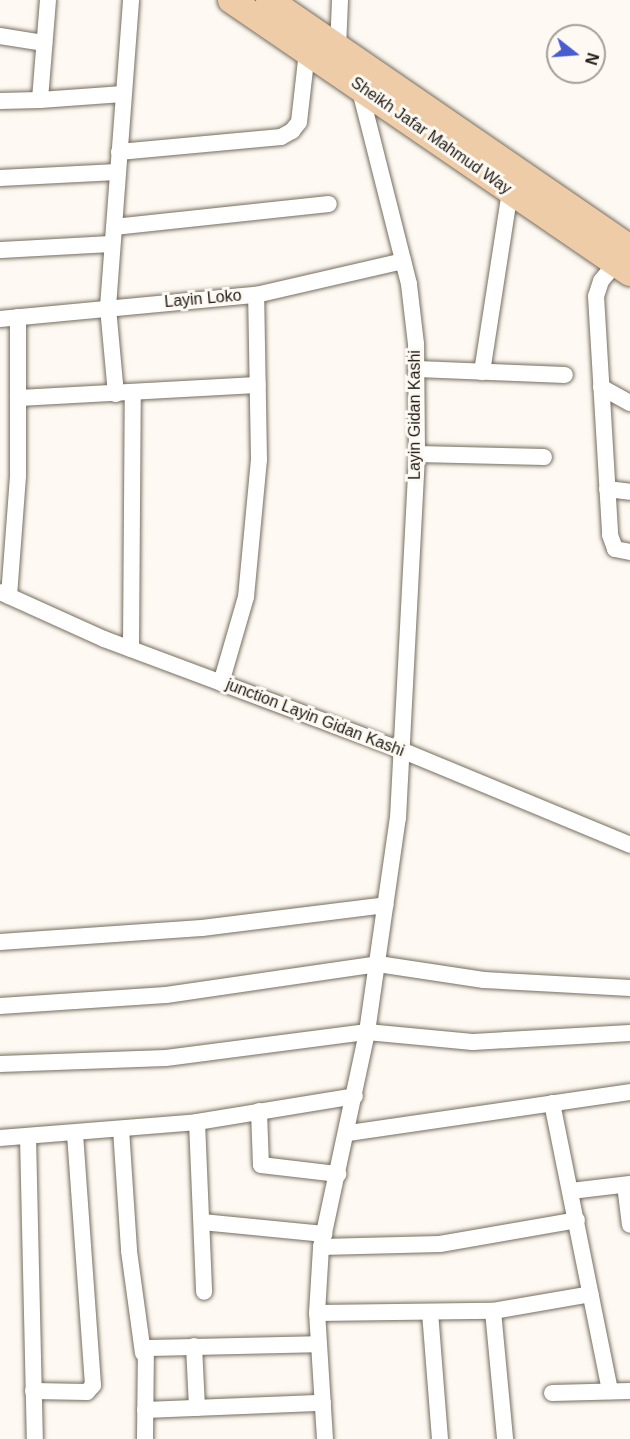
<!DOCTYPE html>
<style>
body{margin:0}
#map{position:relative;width:630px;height:1439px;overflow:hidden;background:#fefaf3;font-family:Helvetica,sans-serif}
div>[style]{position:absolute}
.roads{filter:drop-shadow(0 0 2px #766d5e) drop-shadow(0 0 2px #766d5e)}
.street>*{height:16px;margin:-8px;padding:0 8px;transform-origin:8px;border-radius:8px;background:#fff}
.primary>*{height:26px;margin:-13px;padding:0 13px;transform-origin:13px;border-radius:13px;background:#efcca8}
span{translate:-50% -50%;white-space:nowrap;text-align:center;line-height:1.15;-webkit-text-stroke:6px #fefaf3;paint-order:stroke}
.street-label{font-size:16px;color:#1c1912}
.north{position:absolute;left:546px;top:24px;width:60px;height:60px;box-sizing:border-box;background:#fefaf3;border:2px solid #a4a099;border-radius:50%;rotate:107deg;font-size:16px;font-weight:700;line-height:24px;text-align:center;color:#1c1912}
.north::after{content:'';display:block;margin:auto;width:21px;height:27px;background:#485bcf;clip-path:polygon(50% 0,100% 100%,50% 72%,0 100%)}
</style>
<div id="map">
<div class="roads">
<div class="street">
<i style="left:48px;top:0;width:100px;rotate:94.6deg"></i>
<i style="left:40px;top:100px;width:83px;rotate:-4.1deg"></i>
<i style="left:0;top:36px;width:45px;rotate:9deg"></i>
<i style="left:338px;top:48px;width:48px;rotate:-87.6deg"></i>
<i style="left:0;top:101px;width:40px;rotate:-1.4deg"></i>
<i style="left:119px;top:152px;width:163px;rotate:-5.3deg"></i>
<i style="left:281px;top:137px;width:13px;rotate:-29deg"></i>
<i style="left:292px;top:131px;width:11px;rotate:-52deg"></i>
<i style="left:299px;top:122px;width:70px;rotate:-83.5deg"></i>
<i style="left:0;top:178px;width:117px;rotate:-2.9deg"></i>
<i style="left:114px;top:227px;width:216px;rotate:-6.1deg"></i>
<i style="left:0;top:250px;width:112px;rotate:-3.1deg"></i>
<i style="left:616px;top:263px;width:23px;rotate:130deg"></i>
<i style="left:601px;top:281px;width:16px;rotate:108deg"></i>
<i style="left:596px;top:296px;width:239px;rotate:86.6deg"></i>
<i style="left:610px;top:535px;width:15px;rotate:70deg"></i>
<i style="left:615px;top:549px;width:15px;rotate:11deg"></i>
<i style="left:0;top:319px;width:257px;rotate:-5.4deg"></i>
<i style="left:256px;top:295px;width:151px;rotate:-13deg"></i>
<i style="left:417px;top:369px;width:148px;rotate:2.3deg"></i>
<i style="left:482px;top:372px;width:182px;rotate:-81.2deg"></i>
<i style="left:601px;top:387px;width:33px;rotate:29deg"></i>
<i style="left:116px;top:394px;width:87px;rotate:-95.3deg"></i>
<i style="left:108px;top:307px;width:308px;rotate:-85.7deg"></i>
<i style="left:18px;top:398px;width:240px;rotate:-3.1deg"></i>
<i style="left:417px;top:454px;width:127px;rotate:1.4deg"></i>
<i style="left:607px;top:489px;width:23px;rotate:7deg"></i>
<i style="left:0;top:592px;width:114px;rotate:24.3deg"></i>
<i style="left:104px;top:639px;width:317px;rotate:20.5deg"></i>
<i style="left:401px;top:750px;width:248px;rotate:22.5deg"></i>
<i style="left:9px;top:596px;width:121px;rotate:-85.7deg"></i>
<i style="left:18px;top:475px;width:158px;rotate:-90deg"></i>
<i style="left:131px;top:649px;width:255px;rotate:-89.6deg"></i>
<i style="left:221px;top:683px;width:90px;rotate:-73.8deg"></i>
<i style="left:246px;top:597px;width:138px;rotate:-84.6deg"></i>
<i style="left:259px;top:460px;width:165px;rotate:-91deg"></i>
<i style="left:0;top:942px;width:202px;rotate:-4deg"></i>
<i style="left:202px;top:928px;width:185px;rotate:-7.1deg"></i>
<i style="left:0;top:1006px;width:166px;rotate:-3.8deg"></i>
<i style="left:166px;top:995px;width:214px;rotate:-8.3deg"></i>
<i style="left:378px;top:964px;width:107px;rotate:8.6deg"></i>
<i style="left:484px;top:980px;width:146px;rotate:3.1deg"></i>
<i style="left:0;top:1064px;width:166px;rotate:-2.1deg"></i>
<i style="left:166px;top:1058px;width:203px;rotate:-7.4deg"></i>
<i style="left:367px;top:1032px;width:106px;rotate:5.4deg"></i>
<i style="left:473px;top:1042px;width:157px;rotate:-3.3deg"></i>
<i style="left:552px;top:1103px;width:294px;rotate:78.6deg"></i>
<i style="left:259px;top:1111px;width:54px;rotate:87.9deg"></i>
<i style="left:261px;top:1165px;width:78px;rotate:6.7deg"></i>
<i style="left:197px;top:1122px;width:170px;rotate:87.6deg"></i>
<i style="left:121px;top:1129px;width:122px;rotate:86.2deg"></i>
<i style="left:129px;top:1251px;width:103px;rotate:82.2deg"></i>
<i style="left:349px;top:1133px;width:284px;rotate:-8.3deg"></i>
<i style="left:28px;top:1137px;width:302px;rotate:88.7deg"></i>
<i style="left:0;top:1138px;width:198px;rotate:-4.6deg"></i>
<i style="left:197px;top:1122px;width:160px;rotate:-9.3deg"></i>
<i style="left:625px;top:1185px;width:40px;rotate:82.9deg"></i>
<i style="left:571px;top:1191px;width:59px;rotate:-6.8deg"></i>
<i style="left:202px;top:1222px;width:123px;rotate:5.6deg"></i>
<i style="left:321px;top:1247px;width:119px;rotate:-1.4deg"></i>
<i style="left:440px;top:1244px;width:139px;rotate:-9.9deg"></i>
<i style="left:493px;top:1311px;width:129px;rotate:84.6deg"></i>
<i style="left:430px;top:1312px;width:127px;rotate:85.5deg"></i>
<i style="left:317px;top:1313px;width:176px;rotate:-0.7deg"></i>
<i style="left:493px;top:1311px;width:99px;rotate:-9.8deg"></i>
<i style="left:194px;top:1346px;width:62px;rotate:87.2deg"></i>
<i style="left:33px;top:1391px;width:54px;rotate:1.1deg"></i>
<i style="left:87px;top:1392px;width:9px;rotate:-49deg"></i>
<i style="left:93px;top:1385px;width:252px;rotate:-94.1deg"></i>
<i style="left:552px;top:1393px;width:78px;rotate:-1.5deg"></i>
<i style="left:145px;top:1410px;width:178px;rotate:-2.3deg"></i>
<i style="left:145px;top:1439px;width:91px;rotate:-89.4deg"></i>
<i style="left:146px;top:1348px;width:173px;rotate:-1.3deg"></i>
<i style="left:325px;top:1439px;width:126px;rotate:-93.6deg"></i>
<i style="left:317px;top:1313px;width:66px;rotate:-86.5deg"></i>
<i style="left:321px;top:1247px;width:220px;rotate:-77.9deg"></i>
<i style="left:367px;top:1032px;width:216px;rotate:-81.8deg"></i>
<i style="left:398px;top:818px;width:364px;rotate:-87deg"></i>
<i style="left:417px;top:454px;width:110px;rotate:-90.5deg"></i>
<i style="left:416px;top:344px;width:60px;rotate:-96.7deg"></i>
<i style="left:409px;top:284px;width:203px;rotate:-104.2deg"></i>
</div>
<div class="primary">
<i style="left:231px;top:0;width:483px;rotate:34.4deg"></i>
<i style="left:269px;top:0;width:438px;rotate:34.5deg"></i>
</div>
</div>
<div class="street-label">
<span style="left:431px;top:136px;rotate:35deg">Sheikh Jafar Mahmud Way</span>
<span style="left:203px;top:299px;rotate:-5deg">Layin Loko</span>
<span style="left:415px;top:415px;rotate:-90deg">Layin Gidan Kashi</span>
<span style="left:315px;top:718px;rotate:21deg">junction Layin Gidan Kashi</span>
</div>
<div class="north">N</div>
</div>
